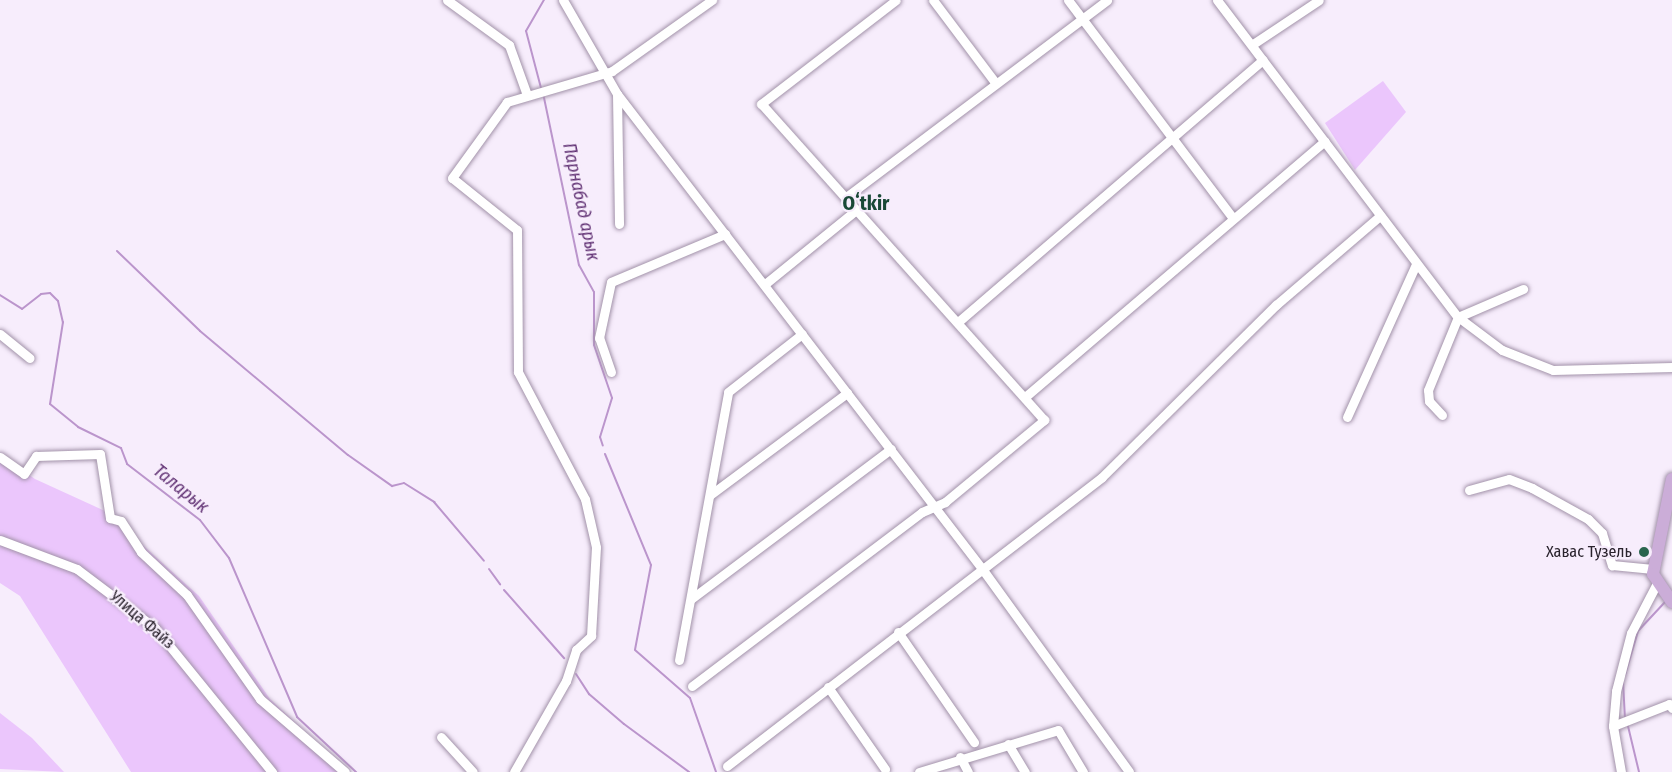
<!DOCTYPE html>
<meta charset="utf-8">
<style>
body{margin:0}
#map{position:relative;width:1672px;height:772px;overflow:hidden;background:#f7edfc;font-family:"Fira Sans Condensed",sans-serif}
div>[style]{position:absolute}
.green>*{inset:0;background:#ebc6fc}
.stream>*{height:2px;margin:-1px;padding:0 1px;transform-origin:1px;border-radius:1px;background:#bb95cc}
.roads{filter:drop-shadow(0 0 2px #a292a9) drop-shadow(0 0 2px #a292a9)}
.minor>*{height:9px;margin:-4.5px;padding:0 4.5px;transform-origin:4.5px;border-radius:4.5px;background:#fff}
.major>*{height:12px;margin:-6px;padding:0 6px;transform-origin:6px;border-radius:6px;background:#cbadd8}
.dots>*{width:16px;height:16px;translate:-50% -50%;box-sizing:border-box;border:3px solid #f7edfc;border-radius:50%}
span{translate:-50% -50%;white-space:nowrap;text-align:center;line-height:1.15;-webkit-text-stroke:4.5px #f7edfc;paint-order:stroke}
.poi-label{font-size:16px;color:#29222c}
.right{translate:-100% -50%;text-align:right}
.street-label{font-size:16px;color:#29222c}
.water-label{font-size:18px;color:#5f2f72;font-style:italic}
.quarter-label{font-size:20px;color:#1a4937;font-weight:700}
</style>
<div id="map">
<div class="green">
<i style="clip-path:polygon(1383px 81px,1406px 112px,1355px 170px,1325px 123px)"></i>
<i style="clip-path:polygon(0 455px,35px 479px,105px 511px,199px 596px,270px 699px,348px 772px,131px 772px,20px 596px,0 583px)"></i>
<i style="clip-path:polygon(0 713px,32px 738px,64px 772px,0 769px)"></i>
</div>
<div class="stream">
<i style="left:541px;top:88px;width:59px;rotate:-104.7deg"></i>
<i style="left:526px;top:31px;width:36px;rotate:-60deg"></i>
<i style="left:543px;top:93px;width:176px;rotate:78.2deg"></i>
<i style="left:579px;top:265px;width:31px;rotate:61deg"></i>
<i style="left:594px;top:292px;width:53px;rotate:90deg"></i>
<i style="left:594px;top:345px;width:56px;rotate:71.2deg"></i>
<i style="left:612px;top:398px;width:41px;rotate:107.1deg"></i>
<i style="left:600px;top:437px;width:9px;rotate:72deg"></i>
<i style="left:117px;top:251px;width:115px;rotate:43.9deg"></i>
<i style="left:200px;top:331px;width:193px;rotate:40deg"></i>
<i style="left:348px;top:455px;width:54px;rotate:35.2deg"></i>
<i style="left:392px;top:486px;width:12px;rotate:-14deg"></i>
<i style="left:404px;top:483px;width:36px;rotate:32deg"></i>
<i style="left:434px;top:502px;width:77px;rotate:49.7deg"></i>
<i style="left:0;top:295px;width:26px;rotate:32deg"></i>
<i style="left:22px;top:309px;width:24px;rotate:-38deg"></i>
<i style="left:41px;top:294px;width:9px;rotate:-6deg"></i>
<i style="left:50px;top:293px;width:11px;rotate:45deg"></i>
<i style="left:58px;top:301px;width:22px;rotate:77deg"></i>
<i style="left:63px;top:322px;width:83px;rotate:99deg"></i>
<i style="left:50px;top:404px;width:36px;rotate:39deg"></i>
<i style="left:78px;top:427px;width:48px;rotate:26deg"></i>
<i style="left:121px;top:448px;width:17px;rotate:69deg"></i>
<i style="left:127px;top:464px;width:92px;rotate:37.5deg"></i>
<i style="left:200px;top:520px;width:48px;rotate:52.7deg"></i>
<i style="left:229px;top:558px;width:173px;rotate:66.8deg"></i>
<i style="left:297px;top:717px;width:81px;rotate:43deg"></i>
<i style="left:605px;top:454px;width:120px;rotate:67.5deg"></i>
<i style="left:651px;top:565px;width:86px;rotate:100.7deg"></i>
<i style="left:635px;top:650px;width:73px;rotate:41.1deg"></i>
<i style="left:690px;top:698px;width:78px;rotate:70.6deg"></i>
<i style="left:489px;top:569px;width:19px;rotate:54deg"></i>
<i style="left:504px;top:590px;width:91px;rotate:48.6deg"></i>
<i style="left:576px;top:674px;width:24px;rotate:57deg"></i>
<i style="left:589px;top:694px;width:46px;rotate:40.6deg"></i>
<i style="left:624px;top:724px;width:81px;rotate:36.4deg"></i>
<i style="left:1625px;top:675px;width:46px;rotate:-73.5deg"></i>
<i style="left:1638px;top:631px;width:41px;rotate:-47deg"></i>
<i style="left:1623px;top:681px;width:36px;rotate:87deg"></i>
<i style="left:1627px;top:722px;width:51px;rotate:76.5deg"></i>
</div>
<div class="roads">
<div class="minor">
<i style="left:447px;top:0;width:77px;rotate:36deg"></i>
<i style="left:509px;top:45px;width:53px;rotate:70.2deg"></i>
<i style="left:563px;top:0;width:108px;rotate:60.1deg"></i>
<i style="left:617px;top:94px;width:600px;rotate:52.44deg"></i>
<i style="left:983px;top:570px;width:249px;rotate:54.1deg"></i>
<i style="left:933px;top:0;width:101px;rotate:53deg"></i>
<i style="left:1068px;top:0;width:272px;rotate:52.9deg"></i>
<i style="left:1217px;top:0;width:398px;rotate:52.8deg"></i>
<i style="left:1458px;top:317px;width:55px;rotate:36.9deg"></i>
<i style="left:1502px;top:350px;width:55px;rotate:21.4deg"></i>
<i style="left:1553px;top:370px;width:119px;rotate:-1.4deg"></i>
<i style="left:1253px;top:44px;width:79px;rotate:-33.7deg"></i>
<i style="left:617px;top:94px;width:130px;rotate:89.1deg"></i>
<i style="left:846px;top:197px;width:327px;rotate:-37deg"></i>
<i style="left:765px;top:284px;width:117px;rotate:-39.1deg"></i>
<i style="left:958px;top:322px;width:402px;rotate:-40.7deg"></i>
<i style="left:0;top:334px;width:38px;rotate:39deg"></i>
<i style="left:611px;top:372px;width:36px;rotate:-109deg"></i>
<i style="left:599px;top:338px;width:57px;rotate:-77.9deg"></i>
<i style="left:611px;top:282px;width:124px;rotate:-22.8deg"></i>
<i style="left:1025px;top:397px;width:394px;rotate:-40.5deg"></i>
<i style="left:1442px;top:415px;width:19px;rotate:-133deg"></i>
<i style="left:1429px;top:401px;width:11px;rotate:-95deg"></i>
<i style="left:1428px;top:390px;width:79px;rotate:-67.7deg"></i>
<i style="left:1458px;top:317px;width:71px;rotate:-23.3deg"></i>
<i style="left:1347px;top:417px;width:168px;rotate:-65.7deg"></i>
<i style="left:0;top:457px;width:29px;rotate:35deg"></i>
<i style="left:24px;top:474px;width:22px;rotate:-56deg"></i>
<i style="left:36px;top:456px;width:64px;rotate:-1.8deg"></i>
<i style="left:100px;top:454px;width:65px;rotate:81.1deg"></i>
<i style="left:110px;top:518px;width:11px;rotate:15deg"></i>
<i style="left:121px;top:521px;width:37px;rotate:57deg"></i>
<i style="left:141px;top:552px;width:63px;rotate:43.1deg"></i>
<i style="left:187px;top:595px;width:127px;rotate:54.9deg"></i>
<i style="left:260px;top:699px;width:112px;rotate:40.7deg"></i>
<i style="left:1469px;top:490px;width:41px;rotate:-15.4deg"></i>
<i style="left:1509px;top:479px;width:25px;rotate:21deg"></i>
<i style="left:1532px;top:488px;width:64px;rotate:29deg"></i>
<i style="left:1588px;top:519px;width:20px;rotate:45deg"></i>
<i style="left:1602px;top:533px;width:34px;rotate:73deg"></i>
<i style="left:1612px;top:565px;width:41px;rotate:5.6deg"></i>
<i style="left:710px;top:495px;width:171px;rotate:-36.7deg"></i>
<i style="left:0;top:540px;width:82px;rotate:20.6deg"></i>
<i style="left:77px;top:569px;width:98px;rotate:37.1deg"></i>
<i style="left:155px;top:628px;width:186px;rotate:50.9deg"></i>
<i style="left:691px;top:599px;width:250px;rotate:-36.9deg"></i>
<i style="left:898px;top:632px;width:134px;rotate:55.4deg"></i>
<i style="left:679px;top:660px;width:272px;rotate:-79.6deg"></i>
<i style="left:728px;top:392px;width:94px;rotate:-38.1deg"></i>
<i style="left:692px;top:686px;width:288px;rotate:-37.1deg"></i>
<i style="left:922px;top:512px;width:25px;rotate:-23deg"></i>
<i style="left:945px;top:502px;width:129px;rotate:-39.6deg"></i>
<i style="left:1044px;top:420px;width:424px;rotate:-131.8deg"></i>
<i style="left:761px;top:104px;width:170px;rotate:-37.6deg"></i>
<i style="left:828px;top:687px;width:100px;rotate:55.2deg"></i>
<i style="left:1613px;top:726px;width:60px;rotate:-21.4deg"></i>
<i style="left:1669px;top:704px;width:5px;rotate:53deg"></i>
<i style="left:441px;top:737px;width:47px;rotate:47.6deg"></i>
<i style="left:1008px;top:744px;width:33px;rotate:59deg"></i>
<i style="left:960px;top:757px;width:17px;rotate:62deg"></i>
<i style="left:727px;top:766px;width:473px;rotate:-37.6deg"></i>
<i style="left:1102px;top:477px;width:245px;rotate:-44.7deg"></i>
<i style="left:1276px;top:305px;width:137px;rotate:-40.6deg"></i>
<i style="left:514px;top:772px;width:105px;rotate:-60.3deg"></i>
<i style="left:566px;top:681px;width:33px;rotate:-72deg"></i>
<i style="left:576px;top:650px;width:21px;rotate:-43deg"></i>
<i style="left:591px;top:636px;width:89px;rotate:-86.8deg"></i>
<i style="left:596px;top:547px;width:49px;rotate:-102.9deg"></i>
<i style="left:585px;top:499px;width:144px;rotate:-117.8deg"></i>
<i style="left:518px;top:372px;width:142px;rotate:-90.4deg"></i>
<i style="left:517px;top:230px;width:83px;rotate:-141.3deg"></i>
<i style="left:452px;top:178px;width:94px;rotate:-54.1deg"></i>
<i style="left:507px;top:102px;width:109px;rotate:-16.4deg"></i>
<i style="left:612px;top:71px;width:123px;rotate:-35.4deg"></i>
<i style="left:919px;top:772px;width:145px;rotate:-16.8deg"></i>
<i style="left:1058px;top:730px;width:49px;rotate:59.2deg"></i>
<i style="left:1621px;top:772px;width:47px;rotate:-99.9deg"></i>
<i style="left:1613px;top:726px;width:35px;rotate:-85deg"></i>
<i style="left:1616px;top:691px;width:60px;rotate:-75.5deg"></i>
<i style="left:1631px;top:633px;width:54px;rotate:-62.5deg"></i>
</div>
<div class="major">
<i style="left:1672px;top:479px;width:97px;rotate:101.3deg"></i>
<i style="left:1653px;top:574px;width:34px;rotate:56deg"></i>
</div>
</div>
<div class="dots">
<i style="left:1644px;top:552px;background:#2a654e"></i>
</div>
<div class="poi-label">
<span class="right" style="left:1632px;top:552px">Хавас Тузель</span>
</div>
<div class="street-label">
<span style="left:142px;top:620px;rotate:41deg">Улица Файз</span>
</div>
<div class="water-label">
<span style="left:581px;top:202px;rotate:78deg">Парнабад арык</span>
<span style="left:181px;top:489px;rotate:39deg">Таларык</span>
</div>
<div class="quarter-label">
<span style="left:866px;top:203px">Oʻtkir</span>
</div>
</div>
